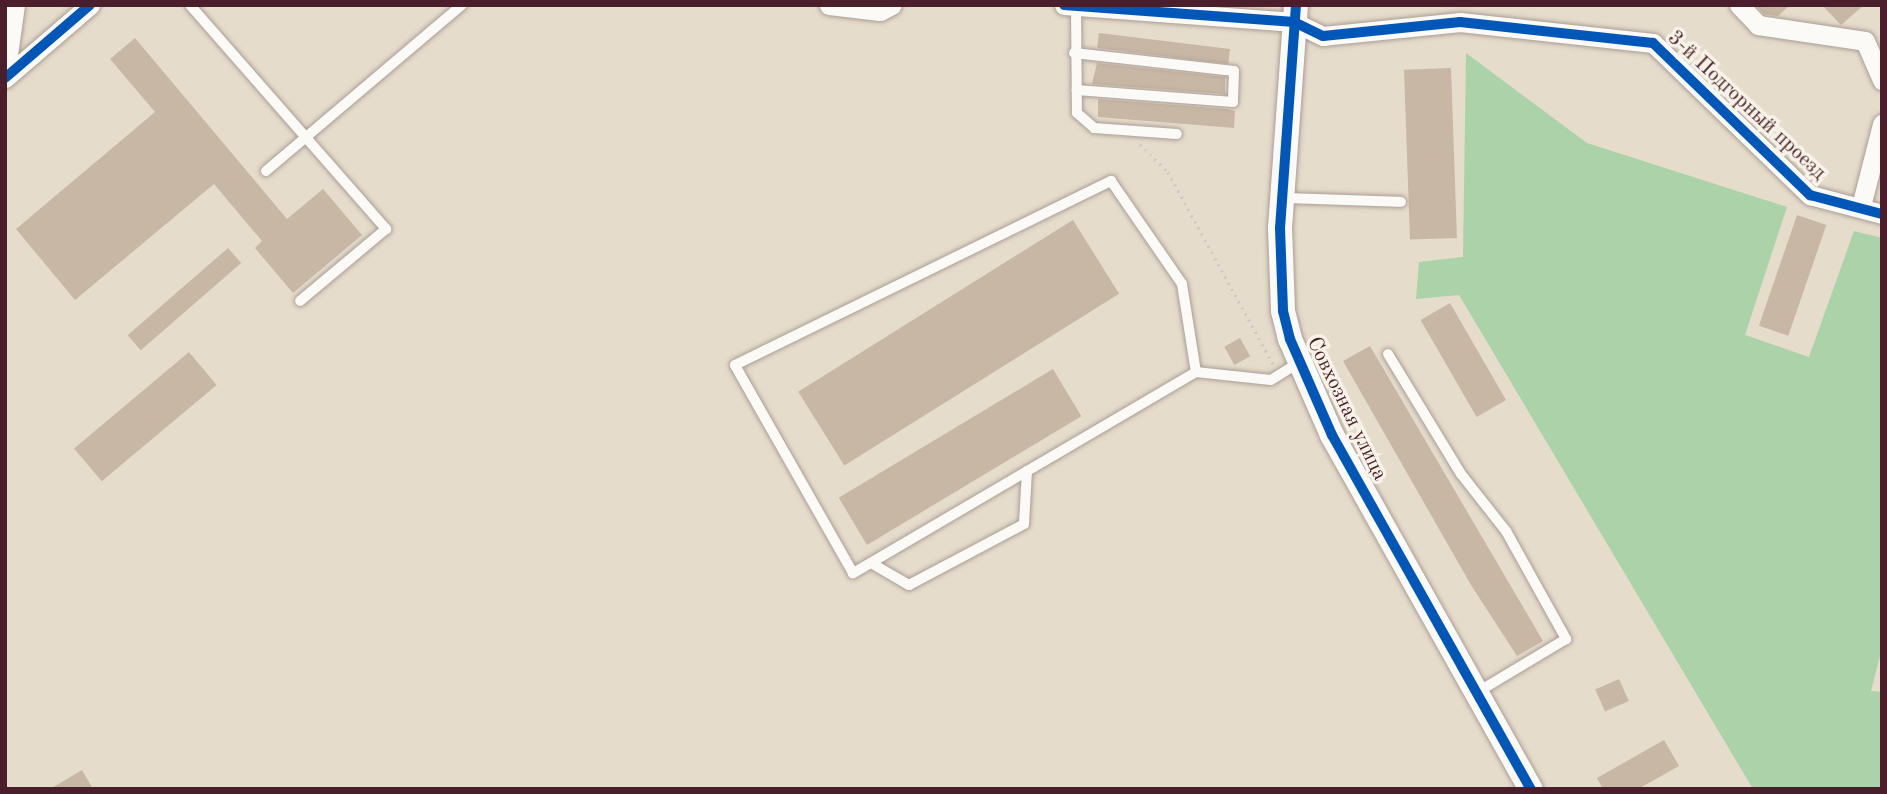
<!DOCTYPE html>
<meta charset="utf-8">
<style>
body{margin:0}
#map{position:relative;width:1887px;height:794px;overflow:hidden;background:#e6dccb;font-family:"Old Standard TT",serif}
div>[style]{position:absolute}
.green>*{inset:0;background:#abd2a8}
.building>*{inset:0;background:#c8b7a4;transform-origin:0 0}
.path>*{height:2.5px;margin-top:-1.25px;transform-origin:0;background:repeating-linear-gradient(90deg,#cdc8c5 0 2px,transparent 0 7px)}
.roads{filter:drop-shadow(0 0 2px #aa9e96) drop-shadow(0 0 2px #aa9e96)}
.service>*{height:10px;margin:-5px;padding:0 5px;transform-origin:5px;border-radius:5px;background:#fbfaf7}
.minor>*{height:19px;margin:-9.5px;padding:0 9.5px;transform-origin:9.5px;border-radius:9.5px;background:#fbfaf7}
.tertiary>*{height:24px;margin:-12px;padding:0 12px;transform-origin:12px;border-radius:12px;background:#fbfaf7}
.cycleway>*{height:10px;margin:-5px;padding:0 5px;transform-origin:5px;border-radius:5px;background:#0057b8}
span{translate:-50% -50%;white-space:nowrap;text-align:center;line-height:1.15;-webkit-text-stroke:7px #f7f3e8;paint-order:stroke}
.street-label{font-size:21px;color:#4a1f2b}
.frame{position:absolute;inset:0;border:7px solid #4a1f2b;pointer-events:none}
</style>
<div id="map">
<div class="green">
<i style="clip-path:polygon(1466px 53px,1587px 143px,1787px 207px,1745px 335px,1809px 357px,1854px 231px,1882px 238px,1882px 648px,1871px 691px,1882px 692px,1882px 789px,1753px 789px,1459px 295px,1416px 299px,1419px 262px,1463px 257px)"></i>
</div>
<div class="building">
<i style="clip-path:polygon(1756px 5px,1790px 5px,1778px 16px,1764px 14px)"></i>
<i style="clip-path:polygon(1822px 5px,1864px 5px,1841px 25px)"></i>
<i style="left:1099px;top:33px;width:132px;height:15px;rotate:7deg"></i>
<i style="clip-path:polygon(135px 38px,287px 219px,323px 189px,362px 235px,293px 293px,255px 248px,262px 241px,214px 184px,75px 300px,16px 229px,155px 112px,110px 59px)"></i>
<i style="clip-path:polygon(1097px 63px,1225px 77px,1225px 94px,1092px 84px)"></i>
<i style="left:1451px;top:68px;width:170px;height:47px;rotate:88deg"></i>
<i style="clip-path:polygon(1098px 99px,1226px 109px,1235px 111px,1234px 128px,1098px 117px)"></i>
<i style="left:1797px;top:215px;width:31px;height:117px;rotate:19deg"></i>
<i style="left:1073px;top:220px;width:87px;height:324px;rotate:58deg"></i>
<i style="left:228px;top:248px;width:20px;height:133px;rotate:49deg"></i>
<i style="left:1450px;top:303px;width:112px;height:34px;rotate:60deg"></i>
<i style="left:1240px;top:338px;width:21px;height:18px;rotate:61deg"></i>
<i style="clip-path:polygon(1370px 346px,1543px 641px,1517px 656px,1471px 585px,1343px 361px)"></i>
<i style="left:189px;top:352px;width:43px;height:150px;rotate:50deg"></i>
<i style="left:1053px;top:369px;width:55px;height:250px;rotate:59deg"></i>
<i style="left:1619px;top:679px;width:24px;height:26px;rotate:66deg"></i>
<i style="clip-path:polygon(1664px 740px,1679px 766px,1638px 789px,1603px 789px,1597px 778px)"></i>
<i style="clip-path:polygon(82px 770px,93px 789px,50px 789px)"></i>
</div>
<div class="path">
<i style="left:1140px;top:144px;width:40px;rotate:45deg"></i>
<i style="left:1168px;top:172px;width:219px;rotate:61.3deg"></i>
</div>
<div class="roads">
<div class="service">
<i style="left:190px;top:5px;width:298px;rotate:48.8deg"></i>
<i style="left:386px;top:229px;width:112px;rotate:140.1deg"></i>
<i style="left:1076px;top:6px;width:107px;rotate:89.5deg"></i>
<i style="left:1077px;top:113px;width:23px;rotate:41deg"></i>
<i style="left:1094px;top:128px;width:83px;rotate:4.1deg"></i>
<i style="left:1074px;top:53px;width:161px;rotate:6.4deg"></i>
<i style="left:1234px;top:71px;width:31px;rotate:92deg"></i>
<i style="left:1233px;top:102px;width:157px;rotate:-175.6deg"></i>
<i style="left:266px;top:171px;width:257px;rotate:-40.3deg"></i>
<i style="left:1283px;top:198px;width:118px;rotate:1.9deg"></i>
<i style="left:1388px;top:354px;width:140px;rotate:58.7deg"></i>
<i style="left:1461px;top:474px;width:73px;rotate:51.7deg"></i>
<i style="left:1506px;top:531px;width:124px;rotate:60.9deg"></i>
<i style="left:1566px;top:639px;width:105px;rotate:149deg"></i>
<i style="left:1196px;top:372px;width:398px;rotate:149.6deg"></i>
<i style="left:853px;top:573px;width:239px;rotate:-119.6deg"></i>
<i style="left:735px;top:365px;width:419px;rotate:-26.1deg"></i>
<i style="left:1111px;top:181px;width:125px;rotate:55.4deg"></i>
<i style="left:1182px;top:284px;width:89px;rotate:81deg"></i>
<i style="left:1196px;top:372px;width:75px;rotate:6.1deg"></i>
<i style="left:1271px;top:380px;width:32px;rotate:-32deg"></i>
<i style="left:871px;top:563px;width:44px;rotate:30.1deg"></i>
<i style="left:909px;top:585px;width:130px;rotate:-27.9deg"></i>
<i style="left:1024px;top:524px;width:53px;rotate:-86.8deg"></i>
</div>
<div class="minor">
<i style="left:829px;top:5px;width:51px;rotate:6.7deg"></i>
<i style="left:880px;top:11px;width:13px;rotate:-27deg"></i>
<i style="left:1064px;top:5px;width:231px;rotate:4.2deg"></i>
<i style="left:1294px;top:22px;width:32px;rotate:26deg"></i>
<i style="left:1323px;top:36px;width:138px;rotate:-5.8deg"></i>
<i style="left:1460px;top:22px;width:194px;rotate:6.2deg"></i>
<i style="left:1653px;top:43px;width:219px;rotate:44.1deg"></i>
<i style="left:1810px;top:195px;width:74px;rotate:14.8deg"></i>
<i style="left:1739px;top:5px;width:28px;rotate:46deg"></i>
<i style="left:1758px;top:25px;width:108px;rotate:8.5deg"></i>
<i style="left:1865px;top:41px;width:43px;rotate:66.4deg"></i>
<i style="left:5px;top:76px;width:72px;rotate:-82deg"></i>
<i style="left:5px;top:78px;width:112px;rotate:-40.7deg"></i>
<i style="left:1861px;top:206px;width:85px;rotate:-75.6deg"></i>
</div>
<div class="tertiary">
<i style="left:1296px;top:5px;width:224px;rotate:94.1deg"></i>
<i style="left:1280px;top:228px;width:83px;rotate:87.9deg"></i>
<i style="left:1283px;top:311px;width:29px;rotate:76deg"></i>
<i style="left:1290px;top:339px;width:105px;rotate:66.4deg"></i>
<i style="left:1332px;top:435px;width:406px;rotate:60.7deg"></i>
</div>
</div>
<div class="cycleway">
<i style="left:1064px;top:5px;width:231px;rotate:4.2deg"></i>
<i style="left:1294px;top:22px;width:32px;rotate:26deg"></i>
<i style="left:1323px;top:36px;width:138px;rotate:-5.8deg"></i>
<i style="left:1460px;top:22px;width:194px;rotate:6.2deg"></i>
<i style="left:1653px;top:43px;width:219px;rotate:44.1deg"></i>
<i style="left:1810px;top:195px;width:74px;rotate:14.8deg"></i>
<i style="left:1296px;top:5px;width:224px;rotate:94.1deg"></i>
<i style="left:1280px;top:228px;width:83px;rotate:87.9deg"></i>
<i style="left:1283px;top:311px;width:29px;rotate:76deg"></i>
<i style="left:1290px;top:339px;width:105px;rotate:66.4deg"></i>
<i style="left:1332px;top:435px;width:406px;rotate:60.7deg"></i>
<i style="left:5px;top:78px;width:112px;rotate:-40.7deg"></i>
</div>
<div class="street-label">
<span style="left:1746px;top:106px;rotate:43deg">3-й Подгорный проезд</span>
<span style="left:1346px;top:409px;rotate:64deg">Совхозная улица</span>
</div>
<div class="frame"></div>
</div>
